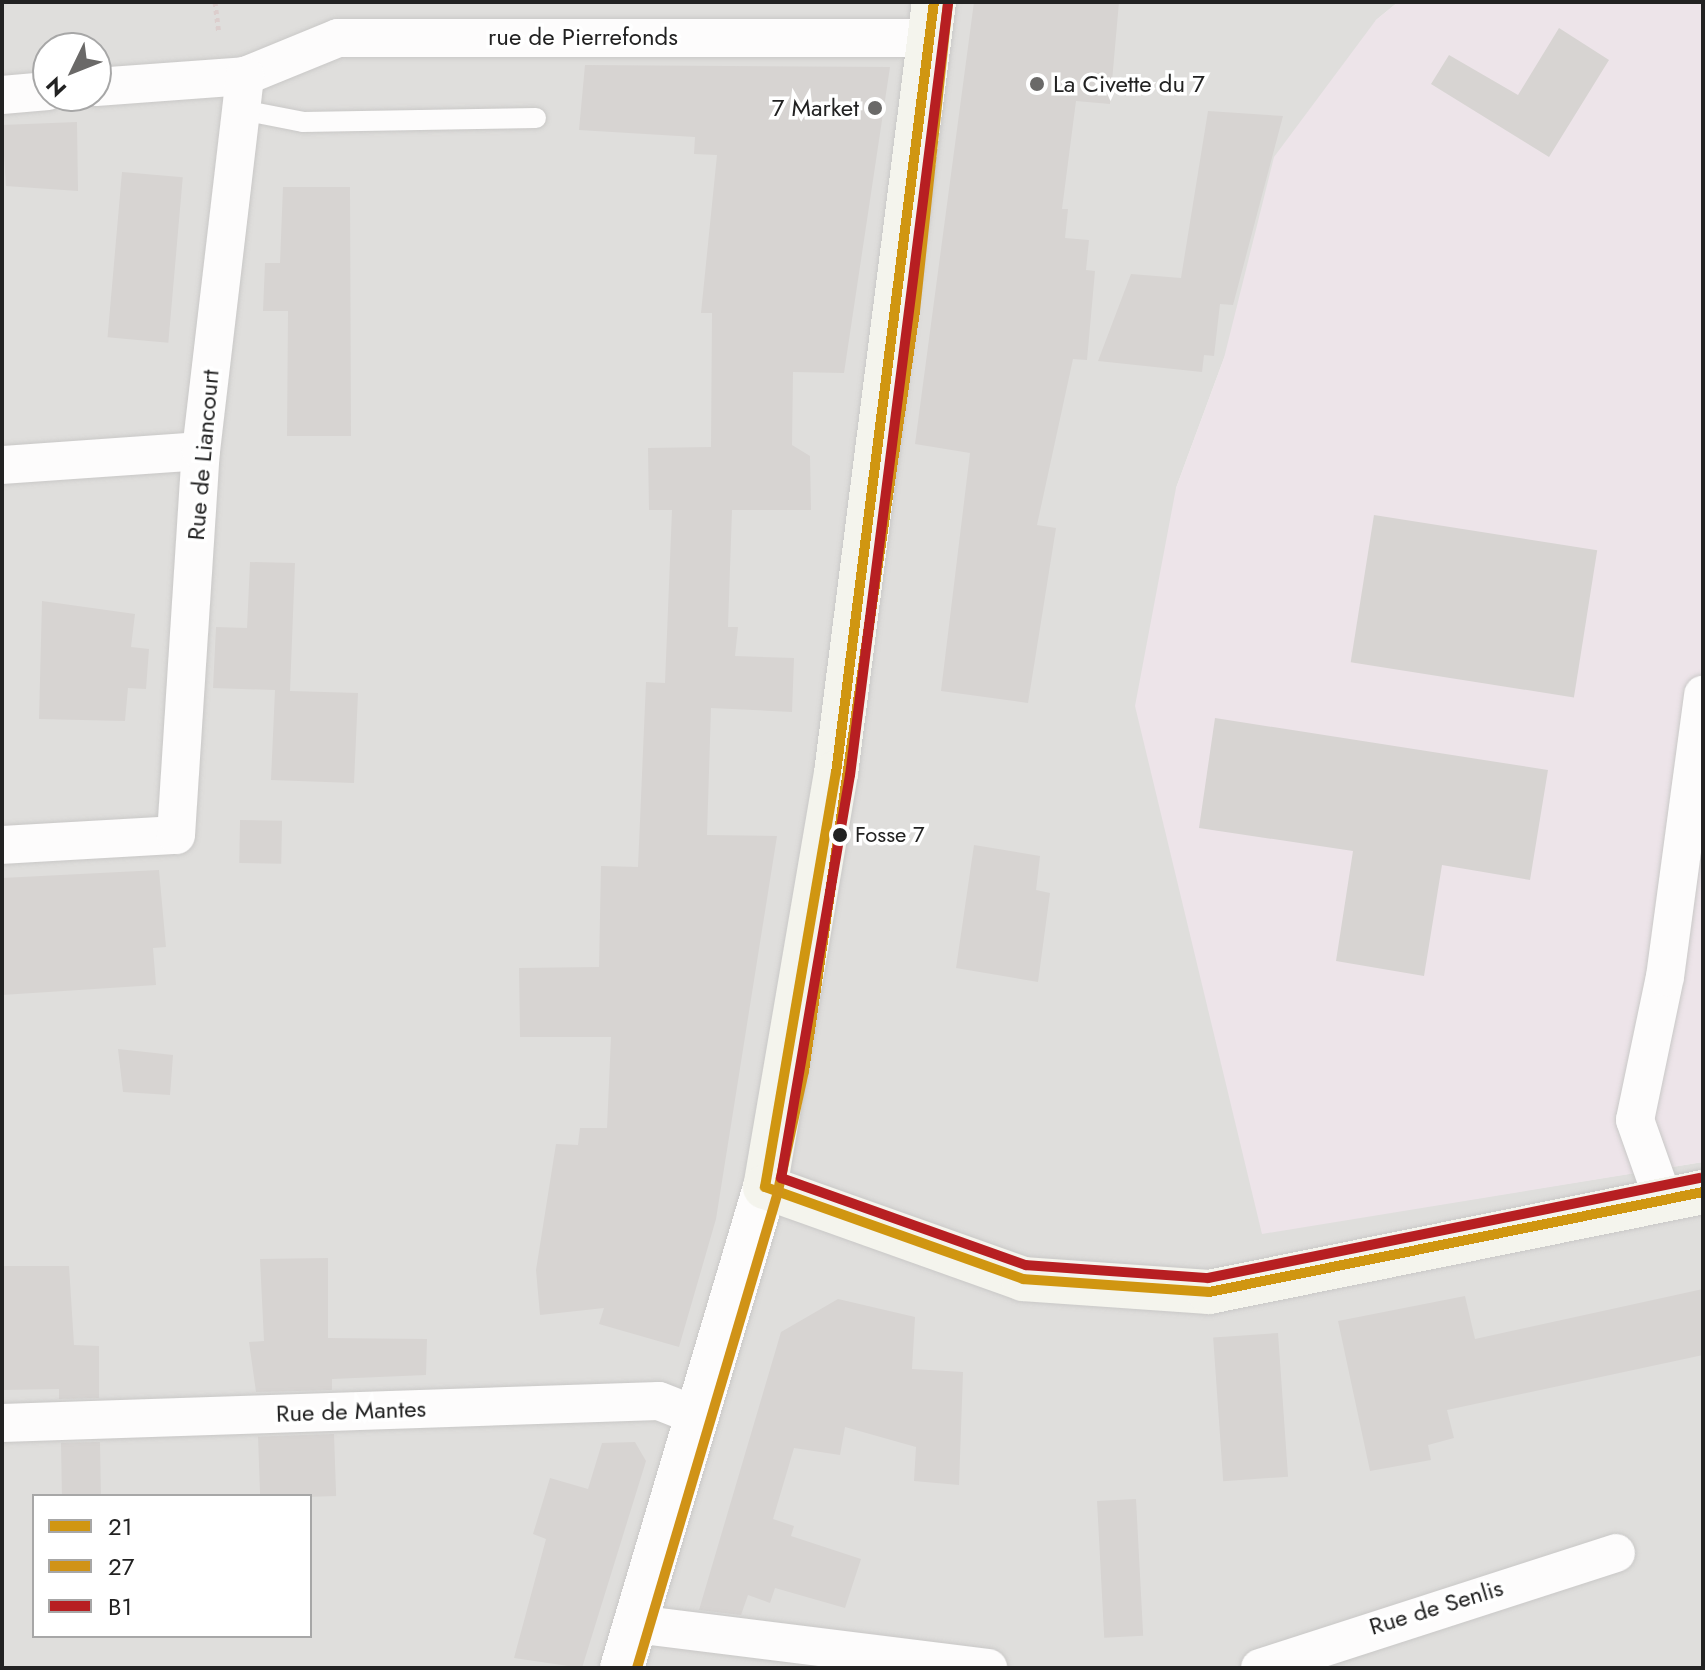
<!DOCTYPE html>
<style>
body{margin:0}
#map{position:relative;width:1705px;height:1670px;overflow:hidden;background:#f0eeeb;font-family:Jost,sans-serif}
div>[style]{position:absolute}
.residential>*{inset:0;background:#dfdedc}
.industrial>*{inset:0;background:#ede4e9}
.building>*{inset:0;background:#d7d4d2;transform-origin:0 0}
.path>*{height:5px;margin-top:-2.5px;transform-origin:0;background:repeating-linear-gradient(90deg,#dccecd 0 4px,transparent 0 8px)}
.roads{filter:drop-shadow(0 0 2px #c9c8c7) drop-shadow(0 0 2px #c9c8c7)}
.service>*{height:20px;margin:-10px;padding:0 10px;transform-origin:10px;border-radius:10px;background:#fdfcfc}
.minor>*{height:38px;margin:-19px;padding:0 19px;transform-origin:19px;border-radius:19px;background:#fdfcfc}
.tertiary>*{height:44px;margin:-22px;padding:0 22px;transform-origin:22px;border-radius:22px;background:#fdfcfc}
.secondary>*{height:44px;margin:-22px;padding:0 22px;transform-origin:22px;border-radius:22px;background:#f4f4ed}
.bus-1>*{height:10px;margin:-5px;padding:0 5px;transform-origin:5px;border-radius:5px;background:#d09611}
.bus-2>*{height:10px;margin:-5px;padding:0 5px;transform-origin:5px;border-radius:5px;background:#d09317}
.bus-3>*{height:10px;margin:-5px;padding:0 5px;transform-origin:5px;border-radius:5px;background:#b71f22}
.dots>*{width:22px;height:22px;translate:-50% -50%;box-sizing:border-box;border:4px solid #fff;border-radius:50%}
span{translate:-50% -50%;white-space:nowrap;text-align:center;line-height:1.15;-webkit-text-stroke:7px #fff;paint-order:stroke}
.bus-label{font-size:22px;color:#222}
.left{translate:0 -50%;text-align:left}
.street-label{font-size:24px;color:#222}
.poi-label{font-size:24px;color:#222}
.right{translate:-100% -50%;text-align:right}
.frame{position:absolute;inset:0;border:4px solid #222;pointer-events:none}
.legend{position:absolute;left:32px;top:1494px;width:280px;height:144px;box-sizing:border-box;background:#fff;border:2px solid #a7a7a7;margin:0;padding:10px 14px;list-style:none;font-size:24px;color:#222}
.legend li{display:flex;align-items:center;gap:16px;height:40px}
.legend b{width:40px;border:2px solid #a7a7a7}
.north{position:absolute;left:32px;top:32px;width:80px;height:80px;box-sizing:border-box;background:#fff;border:2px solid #a7a7a7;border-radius:50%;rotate:227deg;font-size:22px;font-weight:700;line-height:32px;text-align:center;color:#222}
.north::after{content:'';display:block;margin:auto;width:28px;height:36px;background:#6a6968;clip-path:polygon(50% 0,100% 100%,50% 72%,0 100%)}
</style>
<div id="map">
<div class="residential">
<i style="clip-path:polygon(evenodd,2px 2px,1398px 2px,1376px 20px,1224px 358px,1176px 488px,1262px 1233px,1703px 1162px,1703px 1668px,2px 1668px,2px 2px,48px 48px,96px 48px,96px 96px,48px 96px,48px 48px,2px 2px,34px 1496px,310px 1496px,310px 1636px,34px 1636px,34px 1496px)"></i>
</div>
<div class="industrial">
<i style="clip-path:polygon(1398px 2px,1703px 2px,1703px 1162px,1262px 1234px,1135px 706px,1176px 488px,1224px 358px,1274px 157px,1376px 20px)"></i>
</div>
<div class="building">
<i style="clip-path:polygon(974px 2px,1119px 2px,1110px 104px,1076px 101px,1062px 209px,1068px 209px,1065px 238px,1089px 240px,1086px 270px,1095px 271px,1087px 360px,1073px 359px,1037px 525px,1056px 528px,1028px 703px,941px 691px,970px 453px,915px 444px)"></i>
<i style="clip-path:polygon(1559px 28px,1609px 60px,1549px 157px,1431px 84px,1449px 55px,1518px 95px)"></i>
<i style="clip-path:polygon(585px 65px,890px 67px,844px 373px,793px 372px,792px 445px,810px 456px,811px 510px,732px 510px,728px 627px,738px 627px,735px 656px,794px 658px,792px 712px,711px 708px,707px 835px,777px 836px,716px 1219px,679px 1347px,599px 1324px,604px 1308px,540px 1315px,536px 1270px,556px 1144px,578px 1145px,580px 1128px,607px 1128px,611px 1037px,520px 1037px,519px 968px,599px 967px,601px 866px,638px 867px,646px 682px,665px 683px,672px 510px,649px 510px,648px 448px,711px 447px,712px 313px,701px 313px,717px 155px,694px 154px,695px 137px,579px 130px)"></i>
<i style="clip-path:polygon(1208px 111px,1283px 116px,1233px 305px,1220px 304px,1214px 356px,1204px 355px,1202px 372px,1098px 361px,1131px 274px,1181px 278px)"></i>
<i style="clip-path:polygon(77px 122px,78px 191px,6px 186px,2px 125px)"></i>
<i style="left:122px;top:172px;width:61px;height:166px;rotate:5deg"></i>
<i style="clip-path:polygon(283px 187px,350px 187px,351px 436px,287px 436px,288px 311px,263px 311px,265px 263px,280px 263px)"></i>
<i style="left:1374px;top:515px;width:226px;height:149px;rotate:9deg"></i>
<i style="clip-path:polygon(250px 562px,295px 563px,290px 691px,358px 693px,354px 783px,271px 780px,275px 690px,213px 688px,216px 627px,247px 628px)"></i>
<i style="clip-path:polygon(42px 601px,135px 614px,131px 647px,149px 649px,146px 689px,128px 688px,125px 721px,39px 719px)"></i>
<i style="clip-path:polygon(1215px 718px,1548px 770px,1530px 880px,1442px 865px,1424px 976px,1336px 961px,1353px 851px,1199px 828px)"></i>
<i style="left:240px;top:820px;width:42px;height:43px;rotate:1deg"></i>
<i style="clip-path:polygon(974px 845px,1040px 856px,1036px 890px,1050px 893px,1038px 982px,956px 968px)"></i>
<i style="clip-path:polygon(159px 870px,166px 947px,153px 948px,156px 985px,2px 995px,2px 878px)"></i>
<i style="clip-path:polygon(118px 1049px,173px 1055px,170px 1095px,123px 1092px)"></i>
<i style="clip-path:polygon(328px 1258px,328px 1338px,427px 1339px,426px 1375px,332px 1379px,332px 1390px,256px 1392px,249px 1342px,264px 1341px,260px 1259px)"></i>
<i style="clip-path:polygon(2px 1266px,69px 1266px,74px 1345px,99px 1346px,99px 1398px,59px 1399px,59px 1389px,2px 1390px)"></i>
<i style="clip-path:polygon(1703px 1289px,1703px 1355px,1447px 1410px,1454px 1438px,1428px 1445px,1431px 1460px,1370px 1471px,1338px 1321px,1465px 1296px,1475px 1339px)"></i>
<i style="clip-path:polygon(838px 1299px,915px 1317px,912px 1369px,963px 1372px,959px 1485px,914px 1481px,916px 1447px,845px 1427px,840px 1455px,794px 1448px,773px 1519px,794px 1526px,791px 1536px,861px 1559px,845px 1608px,775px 1588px,770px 1603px,748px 1595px,741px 1615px,699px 1610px,781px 1332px)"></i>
<i style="left:1278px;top:1333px;width:144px;height:65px;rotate:86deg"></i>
<i style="left:334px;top:1434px;width:62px;height:76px;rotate:88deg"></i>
<i style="left:100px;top:1442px;width:54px;height:39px;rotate:89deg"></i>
<i style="clip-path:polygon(635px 1442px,646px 1461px,582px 1668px,514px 1658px,546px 1539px,533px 1534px,550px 1478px,588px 1489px,602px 1443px)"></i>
<i style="left:1136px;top:1499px;width:137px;height:39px;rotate:87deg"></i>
</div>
<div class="path">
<i style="left:215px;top:2px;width:31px;rotate:83deg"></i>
</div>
<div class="roads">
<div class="service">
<i style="left:242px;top:110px;width:62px;rotate:11.1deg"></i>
<i style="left:303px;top:122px;width:233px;rotate:-1deg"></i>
</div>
<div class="minor">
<i style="left:96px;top:87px;width:149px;rotate:-4.2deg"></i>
<i style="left:245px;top:76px;width:100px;rotate:-22.2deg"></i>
<i style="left:338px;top:38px;width:591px"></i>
<i style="left:2px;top:95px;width:46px;rotate:-5deg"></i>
<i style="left:2px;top:465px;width:199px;rotate:-4deg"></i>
<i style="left:2px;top:845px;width:174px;rotate:-3.3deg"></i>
<i style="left:176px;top:835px;width:385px;rotate:-86.3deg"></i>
<i style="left:201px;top:451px;width:378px;rotate:-83.3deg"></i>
<i style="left:1663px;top:1199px;width:84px;rotate:-109.5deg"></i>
<i style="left:1635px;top:1120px;width:146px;rotate:-78.2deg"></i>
<i style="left:1665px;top:977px;width:285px;rotate:-82.3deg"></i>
<i style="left:2px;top:1423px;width:657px;rotate:-1.92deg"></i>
<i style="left:659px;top:1401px;width:41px;rotate:21.5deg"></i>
<i style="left:635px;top:1624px;width:356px;rotate:7.1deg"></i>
<i style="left:1260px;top:1668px;width:374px;rotate:-17.9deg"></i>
</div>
<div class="tertiary">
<i style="left:622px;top:1668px;width:502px;rotate:-73.44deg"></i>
</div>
<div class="secondary">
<i style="left:934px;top:2px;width:777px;rotate:97.24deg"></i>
<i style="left:836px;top:773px;width:420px;rotate:99.7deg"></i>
<i style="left:765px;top:1187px;width:274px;rotate:19.6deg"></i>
<i style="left:1023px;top:1279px;width:186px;rotate:4deg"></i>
<i style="left:1209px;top:1292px;width:504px;rotate:-11.44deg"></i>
</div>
</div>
<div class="bus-1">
<i style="left:765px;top:1187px;width:420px;rotate:-80.3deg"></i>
<i style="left:836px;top:773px;width:777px;rotate:-82.76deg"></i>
<i style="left:765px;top:1187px;width:274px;rotate:19.6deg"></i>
<i style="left:1023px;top:1279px;width:186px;rotate:4deg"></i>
<i style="left:1209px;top:1292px;width:504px;rotate:-11.44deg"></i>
</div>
<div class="bus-2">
<i style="left:637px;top:1668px;width:497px;rotate:-73.5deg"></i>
<i style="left:778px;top:1191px;width:123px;rotate:-77.8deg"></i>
<i style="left:804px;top:1071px;width:768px;rotate:-81.69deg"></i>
<i style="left:915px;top:311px;width:310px;rotate:-83.9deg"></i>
</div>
<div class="bus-3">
<i style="left:948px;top:4px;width:777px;rotate:97.24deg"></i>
<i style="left:850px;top:775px;width:409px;rotate:99.7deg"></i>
<i style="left:781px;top:1178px;width:260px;rotate:19.6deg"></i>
<i style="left:1026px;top:1265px;width:182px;rotate:4.1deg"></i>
<i style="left:1208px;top:1278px;width:502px;rotate:-11.49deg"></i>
</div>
<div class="dots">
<i style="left:1037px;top:84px;background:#6a6968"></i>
<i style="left:875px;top:108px;background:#6a6968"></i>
<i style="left:840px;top:835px;background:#222"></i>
</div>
<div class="bus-label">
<span class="left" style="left:855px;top:835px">Fosse 7</span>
</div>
<div class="street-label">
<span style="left:583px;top:37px">rue de Pierrefonds</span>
<span style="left:203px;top:455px;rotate:-85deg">Rue de Liancourt</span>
<span style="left:351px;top:1411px;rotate:-2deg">Rue de Mantes</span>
<span style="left:1436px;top:1607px;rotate:-17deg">Rue de Senlis</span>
</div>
<div class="poi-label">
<span class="left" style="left:1053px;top:84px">La Civette du 7</span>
<span class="right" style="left:859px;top:108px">7 Market</span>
</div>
<div class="frame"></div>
<ul class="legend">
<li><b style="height:10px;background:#d09611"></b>21</li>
<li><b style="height:10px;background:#d09317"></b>27</li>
<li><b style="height:10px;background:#b71f22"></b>B1</li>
</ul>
<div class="north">N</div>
</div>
